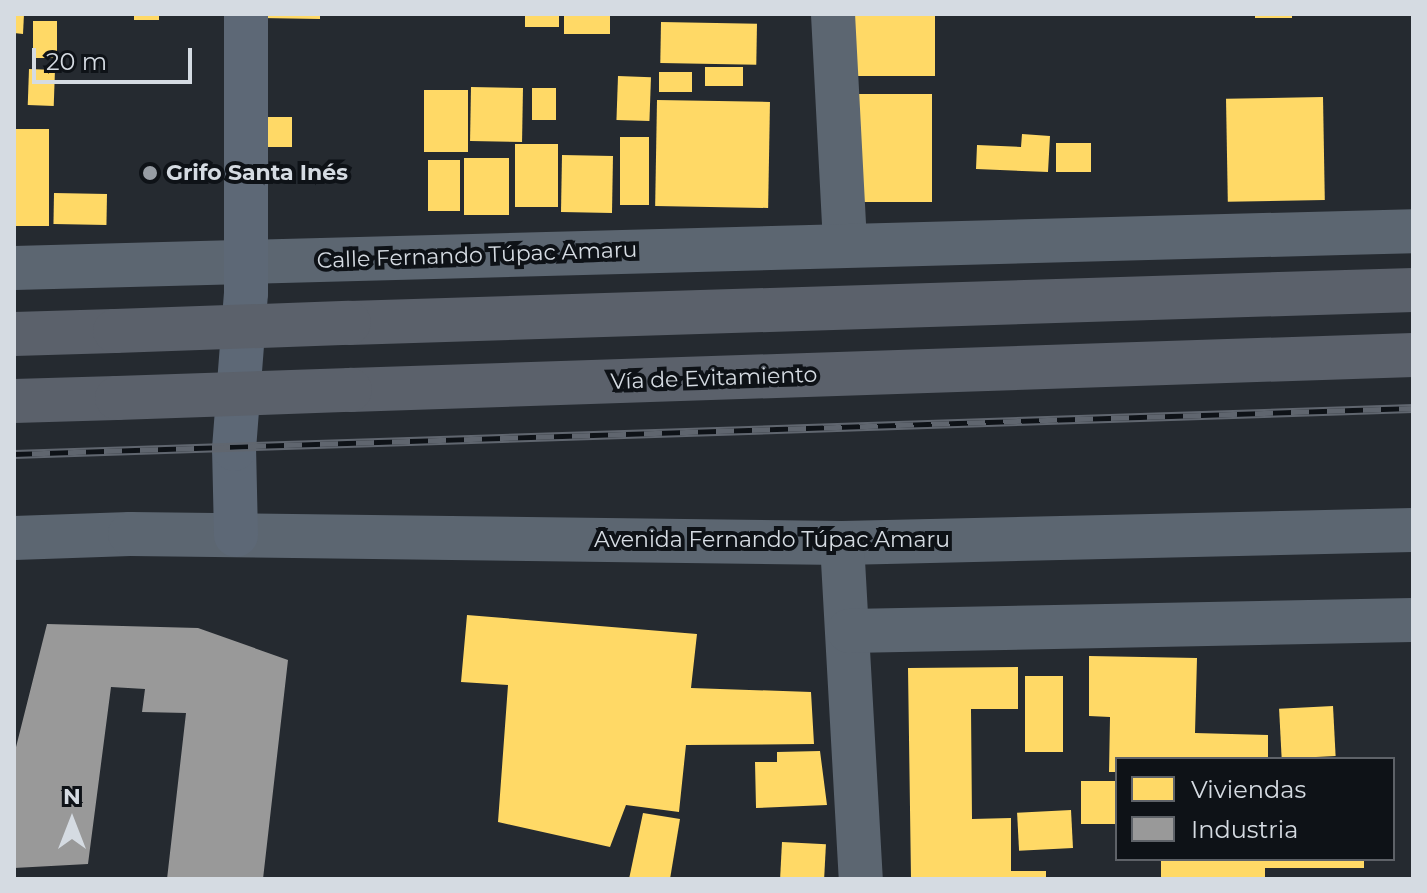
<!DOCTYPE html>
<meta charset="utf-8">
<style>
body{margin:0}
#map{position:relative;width:1427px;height:893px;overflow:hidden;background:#252a30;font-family:Montserrat,sans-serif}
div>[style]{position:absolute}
.homes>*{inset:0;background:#ffd966;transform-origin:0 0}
.industry>*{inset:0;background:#999}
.street>*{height:44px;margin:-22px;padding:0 22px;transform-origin:22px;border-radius:22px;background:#5c6671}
.secondary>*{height:44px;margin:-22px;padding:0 22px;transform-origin:22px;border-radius:22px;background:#5d6876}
.highway>*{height:44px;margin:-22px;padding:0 22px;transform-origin:22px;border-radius:22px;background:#5b616b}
.rail>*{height:9px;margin-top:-4.5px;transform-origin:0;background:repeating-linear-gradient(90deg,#0e1217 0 18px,#60666f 0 36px);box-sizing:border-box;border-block:2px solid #60666f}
.highway-bridge>*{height:44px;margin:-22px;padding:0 22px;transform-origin:22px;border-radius:22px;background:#5b616b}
.dots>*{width:22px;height:22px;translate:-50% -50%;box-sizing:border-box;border:4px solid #0e1217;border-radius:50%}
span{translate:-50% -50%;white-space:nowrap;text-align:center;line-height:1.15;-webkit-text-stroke:8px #0e1217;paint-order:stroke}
.poi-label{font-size:22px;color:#d5dbe2;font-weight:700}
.left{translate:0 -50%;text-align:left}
.street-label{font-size:22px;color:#d5dbe2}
.frame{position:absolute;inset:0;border:16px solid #d5dbe2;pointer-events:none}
.legend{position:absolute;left:1115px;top:757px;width:280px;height:104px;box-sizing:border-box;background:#0e1217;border:2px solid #5e6268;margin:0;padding:10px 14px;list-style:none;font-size:24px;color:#d5dbe2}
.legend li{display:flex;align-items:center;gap:16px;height:40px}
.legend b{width:40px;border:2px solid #5e6268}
.north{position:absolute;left:32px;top:781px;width:80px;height:80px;-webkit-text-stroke:6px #0e1217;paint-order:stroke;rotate:0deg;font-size:22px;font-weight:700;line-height:32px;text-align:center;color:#d5dbe2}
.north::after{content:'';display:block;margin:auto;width:28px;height:36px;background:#d5dbe2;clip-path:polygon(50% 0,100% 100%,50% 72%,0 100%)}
.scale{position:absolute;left:32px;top:48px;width:160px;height:36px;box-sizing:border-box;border:4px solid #d5dbe2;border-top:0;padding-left:10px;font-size:24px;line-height:28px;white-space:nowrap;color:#d5dbe2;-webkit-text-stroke:6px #0e1217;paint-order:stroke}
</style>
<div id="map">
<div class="homes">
<i style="clip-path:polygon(14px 14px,24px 14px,23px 34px,14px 33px)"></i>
<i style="left:134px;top:14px;width:25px;height:6px"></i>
<i style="clip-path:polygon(260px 14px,320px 14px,320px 19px,260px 18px)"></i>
<i style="left:525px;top:14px;width:34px;height:13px"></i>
<i style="left:564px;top:14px;width:46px;height:20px"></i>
<i style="left:850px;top:14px;width:85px;height:62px"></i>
<i style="left:1255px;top:14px;width:37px;height:4px"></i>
<i style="left:33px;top:21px;width:24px;height:37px"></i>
<i style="left:661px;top:22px;width:96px;height:41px;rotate:1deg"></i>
<i style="left:705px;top:67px;width:38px;height:19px"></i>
<i style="left:29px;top:69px;width:26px;height:36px;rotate:2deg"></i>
<i style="left:659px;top:72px;width:33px;height:20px"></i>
<i style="left:618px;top:76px;width:33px;height:44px;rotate:2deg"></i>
<i style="left:471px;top:87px;width:52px;height:54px;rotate:1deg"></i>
<i style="left:532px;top:88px;width:24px;height:32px"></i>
<i style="left:424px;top:90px;width:44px;height:62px"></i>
<i style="left:932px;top:94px;width:108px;height:82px;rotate:90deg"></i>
<i style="left:1323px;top:97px;width:103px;height:97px;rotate:89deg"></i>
<i style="left:657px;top:100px;width:113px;height:106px;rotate:1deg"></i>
<i style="left:262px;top:117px;width:30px;height:30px"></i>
<i style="left:14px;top:129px;width:35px;height:97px"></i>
<i style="clip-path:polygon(1022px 134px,1050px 136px,1048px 172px,976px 169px,977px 145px,1021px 147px)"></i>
<i style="left:620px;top:137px;width:29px;height:68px"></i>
<i style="left:1056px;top:143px;width:35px;height:29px"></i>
<i style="left:515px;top:144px;width:43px;height:63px"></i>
<i style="left:562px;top:155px;width:51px;height:57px;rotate:1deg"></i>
<i style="left:464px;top:158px;width:45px;height:57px"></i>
<i style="left:428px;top:160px;width:32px;height:51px"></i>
<i style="left:54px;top:193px;width:53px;height:31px;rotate:1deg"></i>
<i style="clip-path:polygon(467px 615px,697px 634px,691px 688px,811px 692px,814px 744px,686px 745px,679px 812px,626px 805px,610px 847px,498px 822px,508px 685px,461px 682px)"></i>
<i style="clip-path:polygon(1089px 656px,1197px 658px,1195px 733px,1268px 735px,1268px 759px,1117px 759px,1117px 772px,1109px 772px,1110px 717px,1089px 716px)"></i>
<i style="clip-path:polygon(1018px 667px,1018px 709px,971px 709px,972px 819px,1011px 818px,1011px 871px,1046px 871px,1046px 879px,911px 879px,908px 668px)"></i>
<i style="left:1025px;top:676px;width:38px;height:76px"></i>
<i style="left:1333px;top:706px;width:50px;height:54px;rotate:87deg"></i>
<i style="clip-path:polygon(820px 751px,827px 805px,756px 808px,755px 762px,777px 762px,777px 752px)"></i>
<i style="left:1081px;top:781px;width:36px;height:43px"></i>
<i style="left:1071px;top:810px;width:38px;height:54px;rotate:87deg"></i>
<i style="clip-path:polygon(643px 813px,680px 819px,670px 879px,629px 879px)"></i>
<i style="left:782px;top:842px;width:44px;height:37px;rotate:3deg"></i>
<i style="clip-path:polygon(1161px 859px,1364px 859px,1364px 868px,1265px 868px,1265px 879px,1161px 879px)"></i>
</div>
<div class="industry">
<i style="clip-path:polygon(47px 624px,198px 628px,288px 660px,263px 879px,167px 879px,186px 713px,142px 712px,145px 689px,111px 687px,88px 864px,14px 868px,14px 755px)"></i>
</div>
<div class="street">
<i style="left:833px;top:14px;width:231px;rotate:87deg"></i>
<i style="left:14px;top:268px;width:1399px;rotate:-1.51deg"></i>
<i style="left:14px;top:538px;width:116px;rotate:-2deg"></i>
<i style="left:130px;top:534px;width:712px;rotate:0.72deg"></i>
<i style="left:842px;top:543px;width:571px;rotate:-1.3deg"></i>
<i style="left:842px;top:543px;width:337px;rotate:86.8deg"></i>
<i style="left:849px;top:631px;width:564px;rotate:-1.12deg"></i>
</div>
<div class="secondary">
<i style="left:236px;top:535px;width:86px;rotate:-91.3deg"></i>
<i style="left:234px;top:449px;width:156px;rotate:-85.6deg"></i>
<i style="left:246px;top:293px;width:279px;rotate:-90deg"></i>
</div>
<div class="highway">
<i style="left:349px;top:323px;width:1065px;rotate:-1.78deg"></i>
<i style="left:14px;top:334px;width:101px;rotate:-1.7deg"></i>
<i style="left:350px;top:390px;width:1064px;rotate:-1.89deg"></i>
<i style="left:14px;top:401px;width:103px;rotate:-1.7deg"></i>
</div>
<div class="rail">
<i style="left:14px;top:454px;width:1400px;rotate:-1.88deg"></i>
</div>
<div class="highway-bridge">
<i style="left:115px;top:331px;width:234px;rotate:-2deg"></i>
<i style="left:117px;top:398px;width:233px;rotate:-2deg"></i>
</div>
<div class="dots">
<i style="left:150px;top:173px;background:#979da4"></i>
</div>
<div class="poi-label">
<span class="left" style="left:166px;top:173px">Grifo Santa Inés</span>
</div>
<div class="street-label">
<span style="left:477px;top:255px;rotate:-2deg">Calle Fernando Túpac Amaru</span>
<span style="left:714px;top:378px;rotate:-2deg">Vía de Evitamiento</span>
<span style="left:772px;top:540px">Avenida Fernando Túpac Amaru</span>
</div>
<div class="frame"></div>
<ul class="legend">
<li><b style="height:22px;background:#ffd966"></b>Viviendas</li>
<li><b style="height:22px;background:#999"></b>Industria</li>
</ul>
<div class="north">N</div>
<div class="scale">20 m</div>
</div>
